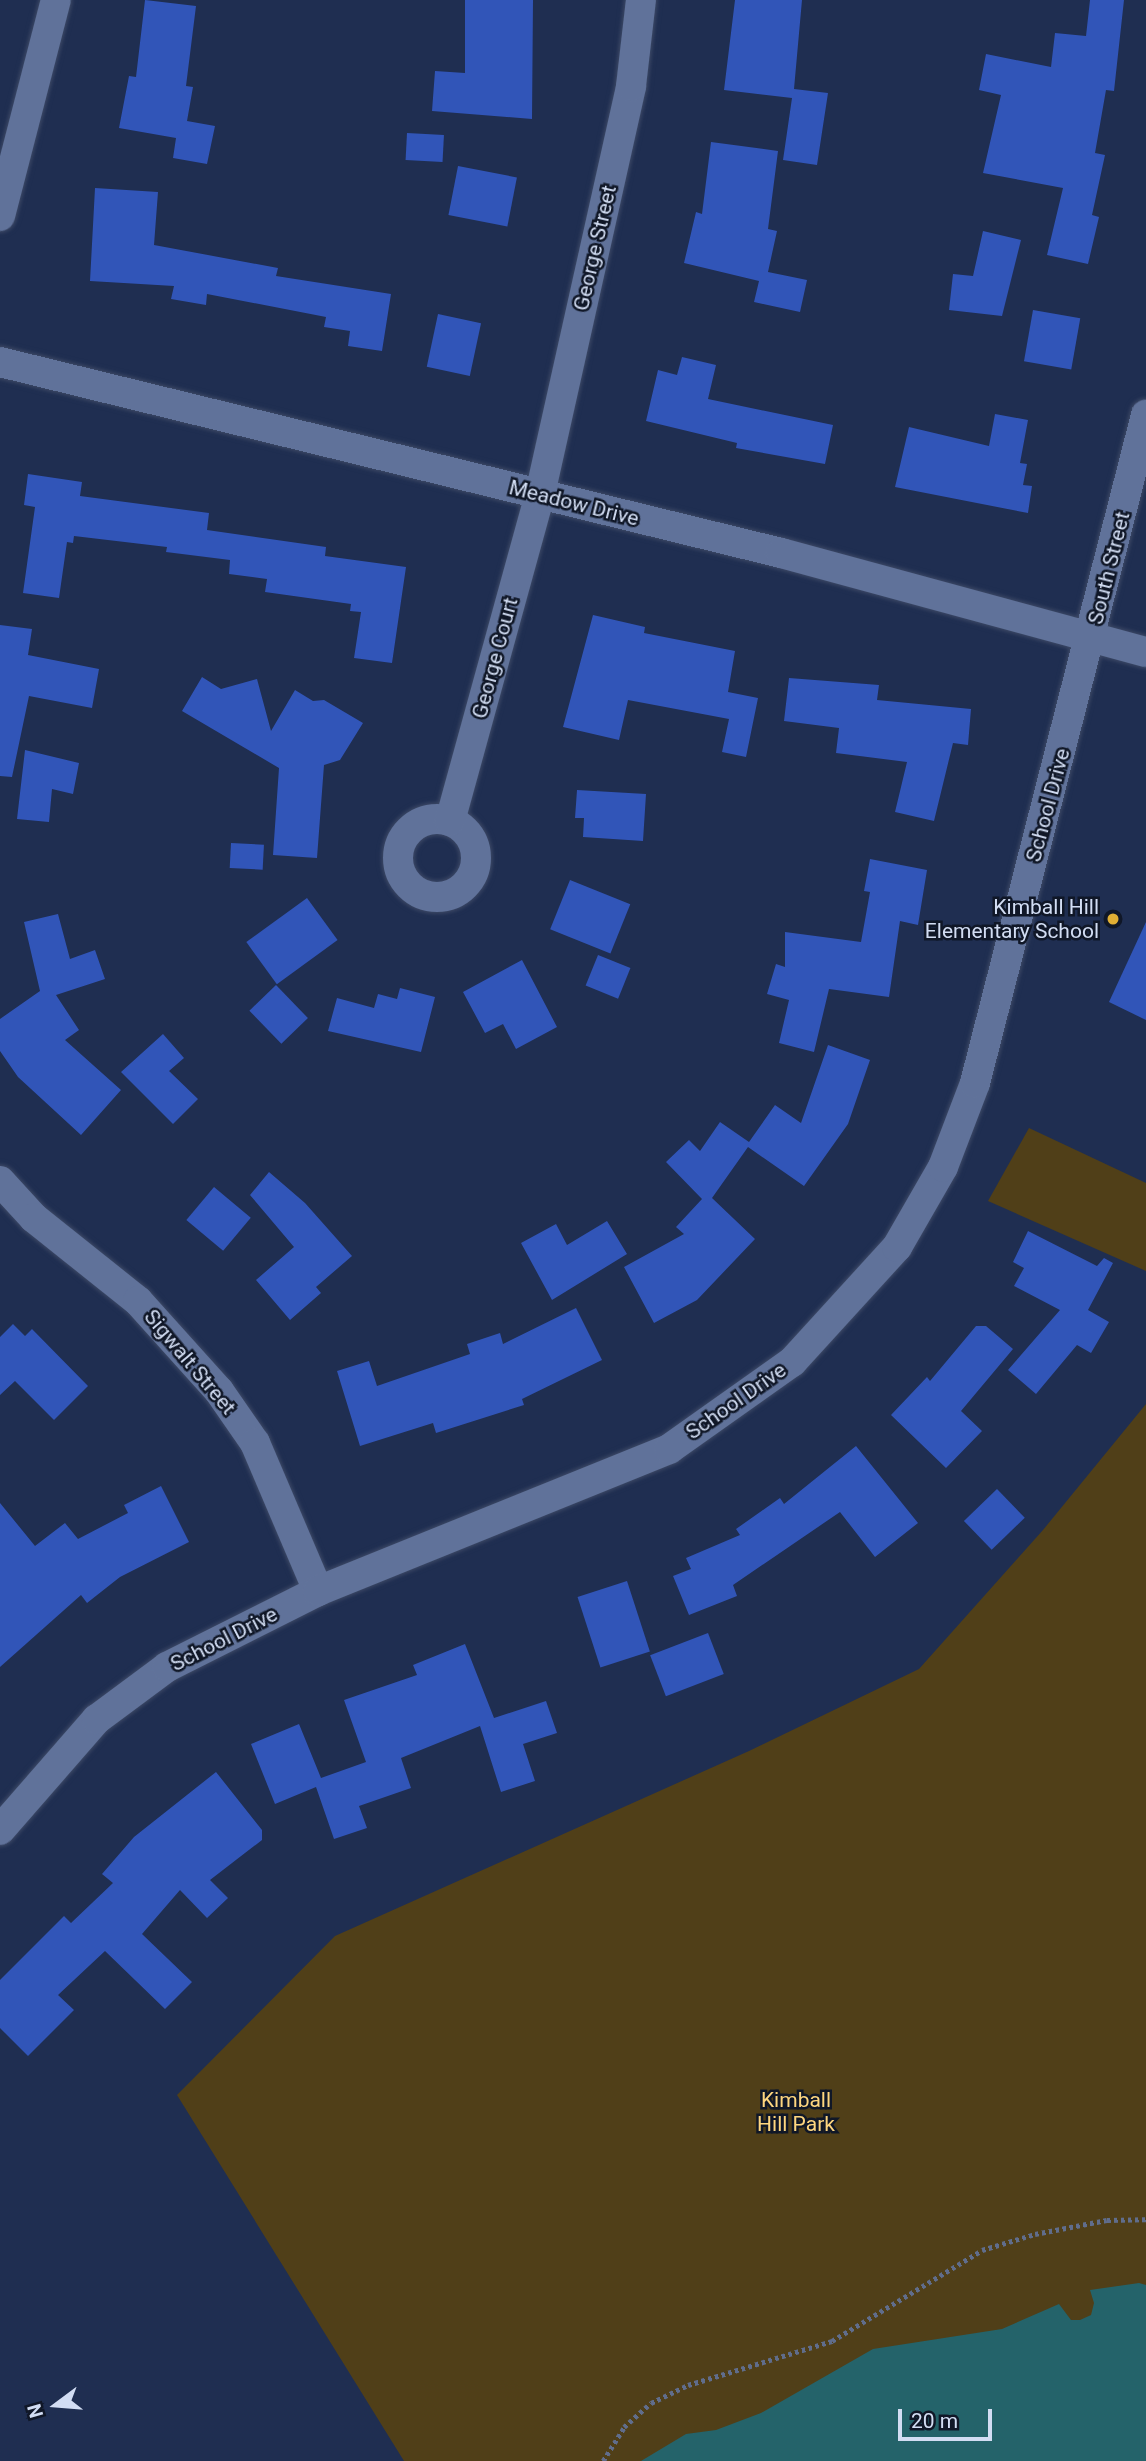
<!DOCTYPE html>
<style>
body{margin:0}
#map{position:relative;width:1146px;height:2461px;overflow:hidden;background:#1f2e51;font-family:Roboto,sans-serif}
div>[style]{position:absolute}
.green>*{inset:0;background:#503f18}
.water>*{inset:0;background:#24636a}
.building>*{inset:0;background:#3155b8;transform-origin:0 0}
.path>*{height:4.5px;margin-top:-2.25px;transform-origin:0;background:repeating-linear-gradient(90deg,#606d8c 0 3.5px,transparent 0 7px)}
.roads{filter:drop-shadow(0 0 2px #3d4966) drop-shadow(0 0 2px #3d4966)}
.street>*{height:30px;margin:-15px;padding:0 15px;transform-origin:15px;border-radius:15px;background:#60729a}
.street>.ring{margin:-15px;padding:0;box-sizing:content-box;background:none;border:30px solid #60729a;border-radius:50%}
.dots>*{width:19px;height:19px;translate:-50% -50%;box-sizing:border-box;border:4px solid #101727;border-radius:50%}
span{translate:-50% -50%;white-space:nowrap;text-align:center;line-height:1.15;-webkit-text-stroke:5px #101727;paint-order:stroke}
.street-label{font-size:21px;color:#d2ddf3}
.poi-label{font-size:21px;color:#d2ddf3}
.right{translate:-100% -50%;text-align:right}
.park-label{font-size:21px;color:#fed67f}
.north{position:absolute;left:21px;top:2370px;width:70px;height:70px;-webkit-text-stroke:5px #101727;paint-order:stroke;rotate:254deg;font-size:19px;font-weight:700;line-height:28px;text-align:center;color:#d2ddf3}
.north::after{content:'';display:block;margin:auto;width:24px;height:32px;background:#d2ddf3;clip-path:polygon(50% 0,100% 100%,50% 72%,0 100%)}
.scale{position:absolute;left:898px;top:2409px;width:94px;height:32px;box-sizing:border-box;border:4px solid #d2ddf3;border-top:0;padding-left:9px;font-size:21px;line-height:24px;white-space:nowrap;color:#d2ddf3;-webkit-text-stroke:5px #101727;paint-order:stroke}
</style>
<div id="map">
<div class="green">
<i style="clip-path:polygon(1029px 1128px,1146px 1183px,1146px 1271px,988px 1201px)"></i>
<i style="clip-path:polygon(1146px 1404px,1146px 2461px,404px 2461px,177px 2095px,335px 1936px,749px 1751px,919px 1669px,1043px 1530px)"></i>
</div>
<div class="water">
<i style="clip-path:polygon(1139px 2283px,1146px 2285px,1146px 2461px,641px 2461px,686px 2434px,716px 2430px,761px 2413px,873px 2349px,1002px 2329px,1059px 2304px,1071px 2320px,1080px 2320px,1091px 2315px,1094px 2303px,1090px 2290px)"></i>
</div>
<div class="building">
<i style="clip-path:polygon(145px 0,196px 6px,186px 86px,193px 87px,187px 121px,215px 126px,207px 164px,173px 158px,176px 138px,119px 128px,129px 76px,136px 77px)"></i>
<i style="clip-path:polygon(465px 0,533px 0,532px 119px,432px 111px,435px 71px,465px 73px)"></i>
<i style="clip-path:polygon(735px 0,802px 0,794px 89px,828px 93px,817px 165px,783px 160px,792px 98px,724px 90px)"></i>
<i style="clip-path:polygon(1090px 0,1124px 0,1114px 91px,1106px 90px,1095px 153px,1105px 155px,1092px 215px,1099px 217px,1088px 264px,1047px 255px,1063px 188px,983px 173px,1001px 95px,979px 90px,986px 54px,1051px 67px,1055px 33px,1086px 36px)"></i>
<i style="left:407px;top:133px;width:37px;height:27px;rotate:3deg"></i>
<i style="clip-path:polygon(711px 142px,778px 151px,768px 229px,777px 231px,768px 272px,807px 280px,800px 312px,754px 302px,759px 281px,684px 263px,696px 212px,702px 214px)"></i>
<i style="left:458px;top:166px;width:60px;height:50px;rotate:11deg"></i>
<i style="clip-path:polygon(95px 188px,158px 192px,154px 245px,278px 268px,276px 276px,391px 294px,382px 351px,348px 346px,350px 331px,324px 327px,326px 317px,207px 294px,206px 305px,171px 299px,174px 286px,90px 281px)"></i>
<i style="clip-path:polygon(983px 231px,1021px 240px,1002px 316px,949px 310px,953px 274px,973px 276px)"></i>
<i style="left:1033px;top:310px;width:48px;height:52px;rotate:10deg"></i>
<i style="left:438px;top:314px;width:44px;height:54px;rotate:12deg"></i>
<i style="clip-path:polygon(682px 357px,716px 365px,708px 399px,833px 425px,825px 464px,736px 448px,737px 443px,646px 421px,658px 370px,677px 375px)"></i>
<i style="clip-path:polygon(995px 414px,1028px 420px,1020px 463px,1027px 464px,1023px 485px,1032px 486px,1028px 513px,895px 487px,909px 427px,989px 446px)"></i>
<i style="clip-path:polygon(28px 474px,82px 482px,80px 496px,209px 513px,207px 530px,326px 547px,325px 556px,406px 567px,392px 663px,354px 658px,361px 612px,350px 611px,351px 604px,265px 592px,267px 579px,229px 574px,230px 560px,166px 552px,167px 547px,74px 536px,73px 543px,67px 542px,59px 598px,23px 593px,35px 507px,24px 505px)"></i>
<i style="clip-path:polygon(593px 615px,645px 627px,644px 633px,735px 651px,728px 692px,758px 698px,746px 757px,722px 752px,729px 719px,628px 700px,619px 740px,563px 727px)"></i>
<i style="clip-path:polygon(0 625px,32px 629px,28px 655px,99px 669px,92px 708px,29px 696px,12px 777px,0 776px)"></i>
<i style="clip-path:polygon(202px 677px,221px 689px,257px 679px,271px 731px,295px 690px,313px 701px,324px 700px,363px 723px,340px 760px,324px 765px,317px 858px,273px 855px,279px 768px,182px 711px)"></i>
<i style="clip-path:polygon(789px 678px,879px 685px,877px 700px,971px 709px,968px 745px,953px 743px,934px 821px,895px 812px,907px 762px,836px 753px,839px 728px,784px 721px)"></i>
<i style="clip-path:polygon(25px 750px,79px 763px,73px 794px,52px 789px,49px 822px,17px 819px)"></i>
<i style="clip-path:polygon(577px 790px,646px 794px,643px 841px,583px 837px,584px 818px,575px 818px)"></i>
<i style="left:231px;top:843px;width:33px;height:25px;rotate:3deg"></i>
<i style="clip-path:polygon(870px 859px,927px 870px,918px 925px,900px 921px,889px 997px,829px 989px,814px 1052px,779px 1043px,789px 1000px,767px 994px,776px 964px,785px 967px,785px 932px,861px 942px,870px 892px,864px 891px)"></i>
<i style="left:570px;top:880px;width:65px;height:53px;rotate:22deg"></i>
<i style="left:307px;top:898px;width:52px;height:75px;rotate:54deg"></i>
<i style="clip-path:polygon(58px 914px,70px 959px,95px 950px,105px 979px,56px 995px,79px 1030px,65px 1040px,121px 1090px,81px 1135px,18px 1077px,0 1051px,0 1019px,40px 991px,24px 922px)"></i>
<i style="clip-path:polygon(1146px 922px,1146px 1020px,1109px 1002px)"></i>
<i style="left:598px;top:955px;width:35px;height:33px;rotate:22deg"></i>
<i style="clip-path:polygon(522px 960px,557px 1027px,516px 1049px,503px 1024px,485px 1033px,463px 992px)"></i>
<i style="left:276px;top:985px;width:46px;height:37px;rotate:46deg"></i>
<i style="clip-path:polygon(400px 988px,435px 997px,421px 1052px,328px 1031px,337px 998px,374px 1008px,378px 994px,397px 999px)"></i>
<i style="clip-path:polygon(163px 1034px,184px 1058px,169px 1071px,198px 1099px,173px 1124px,121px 1072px)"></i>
<i style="clip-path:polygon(828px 1045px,870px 1060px,848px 1124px,804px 1186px,748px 1147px,712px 1198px,755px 1239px,697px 1300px,654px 1323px,624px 1267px,684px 1234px,676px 1227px,702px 1199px,666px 1162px,689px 1140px,700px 1151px,720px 1122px,749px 1142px,775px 1105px,801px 1123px)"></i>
<i style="clip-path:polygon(269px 1172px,305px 1203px,352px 1256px,316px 1287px,321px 1293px,290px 1320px,256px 1280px,294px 1247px,250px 1195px)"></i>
<i style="left:214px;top:1187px;width:48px;height:43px;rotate:40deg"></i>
<i style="clip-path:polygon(607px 1221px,627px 1254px,552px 1300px,521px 1243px,556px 1224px,567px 1245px)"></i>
<i style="clip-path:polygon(1028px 1231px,1097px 1266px,1104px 1258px,1113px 1263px,1088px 1310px,1109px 1322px,1091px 1353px,1077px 1345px,1036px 1394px,1008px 1370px,1060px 1310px,1014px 1286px,1024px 1268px,1013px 1262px)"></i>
<i style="clip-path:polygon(576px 1308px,602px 1360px,522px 1399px,524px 1405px,436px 1433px,433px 1423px,360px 1446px,337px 1371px,369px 1361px,377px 1386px,470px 1354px,467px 1344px,500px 1333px,503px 1344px)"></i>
<i style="clip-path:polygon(13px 1324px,25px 1336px,32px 1329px,88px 1386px,54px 1420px,15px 1381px,0 1395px,0 1337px)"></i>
<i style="clip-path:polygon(976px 1326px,986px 1326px,1013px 1349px,961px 1411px,982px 1431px,946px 1468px,891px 1415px,927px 1377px,930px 1381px)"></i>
<i style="clip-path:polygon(856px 1446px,918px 1523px,875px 1557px,840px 1512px,733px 1585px,737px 1596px,689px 1615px,673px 1576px,691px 1569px,686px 1558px,740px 1535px,736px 1529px,780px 1498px,784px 1504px)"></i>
<i style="clip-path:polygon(161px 1486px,189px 1542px,120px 1577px,87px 1603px,81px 1595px,0 1667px,0 1503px,35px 1546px,65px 1523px,78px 1539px,128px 1513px,124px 1505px)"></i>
<i style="left:997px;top:1489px;width:40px;height:46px;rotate:46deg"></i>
<i style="left:627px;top:1581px;width:74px;height:52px;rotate:72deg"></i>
<i style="left:708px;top:1633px;width:44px;height:62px;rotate:69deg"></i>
<i style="clip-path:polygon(465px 1644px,494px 1718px,546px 1701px,557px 1733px,523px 1744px,535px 1781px,501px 1792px,480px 1726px,401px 1758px,411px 1788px,359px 1806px,367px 1828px,334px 1839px,316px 1787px,275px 1804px,251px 1744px,299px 1724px,321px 1778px,366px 1762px,344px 1700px,417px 1675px,413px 1665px)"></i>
<i style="clip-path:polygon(216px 1772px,262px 1830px,262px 1840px,210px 1880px,228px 1898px,207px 1918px,180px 1890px,142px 1934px,192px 1982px,165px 2009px,105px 1951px,58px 1995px,74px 2010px,28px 2056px,0 2028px,0 1980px,64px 1916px,71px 1923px,113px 1883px,102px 1874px,134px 1837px)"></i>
</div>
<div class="path">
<i style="left:603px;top:2461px;width:40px;rotate:-58deg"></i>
<i style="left:624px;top:2427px;width:36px;rotate:-42deg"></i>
<i style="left:651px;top:2403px;width:41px;rotate:-25.9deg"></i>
<i style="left:688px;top:2385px;width:151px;rotate:-17deg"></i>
<i style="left:832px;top:2341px;width:175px;rotate:-31.2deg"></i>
<i style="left:982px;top:2250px;width:55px;rotate:-16.8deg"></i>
<i style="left:1035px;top:2234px;width:73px;rotate:-11deg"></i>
<i style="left:1107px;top:2220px;width:39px;rotate:-1deg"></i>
</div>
<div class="roads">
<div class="street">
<i style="left:0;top:216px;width:223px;rotate:-75.5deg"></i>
<i style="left:0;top:362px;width:804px;rotate:13.74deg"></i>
<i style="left:781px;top:553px;width:378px;rotate:15.2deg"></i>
<i class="ring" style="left:398px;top:819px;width:48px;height:48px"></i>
<i style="left:450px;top:821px;width:339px;rotate:-74.6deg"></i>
<i style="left:540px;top:494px;width:418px;rotate:-77.4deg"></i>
<i style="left:631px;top:86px;width:87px;rotate:-83.4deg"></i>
<i style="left:0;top:1181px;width:50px;rotate:47.4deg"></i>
<i style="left:34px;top:1218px;width:133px;rotate:38.6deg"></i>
<i style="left:138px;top:1301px;width:121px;rotate:48deg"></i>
<i style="left:219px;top:1391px;width:63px;rotate:55.3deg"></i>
<i style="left:255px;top:1443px;width:161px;rotate:66.9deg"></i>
<i style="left:0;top:1830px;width:147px;rotate:-48.9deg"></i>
<i style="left:97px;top:1719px;width:87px;rotate:-36.6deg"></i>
<i style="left:167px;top:1667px;width:169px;rotate:-26.7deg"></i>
<i style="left:318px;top:1591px;width:379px;rotate:-22deg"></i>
<i style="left:669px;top:1449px;width:151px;rotate:-35.3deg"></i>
<i style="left:792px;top:1362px;width:156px;rotate:-47.6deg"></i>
<i style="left:897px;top:1247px;width:92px;rotate:-60.1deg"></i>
<i style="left:943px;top:1167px;width:90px;rotate:-69.1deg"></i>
<i style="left:975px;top:1083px;width:690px;rotate:-75.64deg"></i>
</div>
</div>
<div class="dots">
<i style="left:1113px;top:919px;background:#e1af34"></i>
</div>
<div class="street-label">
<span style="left:595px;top:248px;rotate:-77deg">George Street</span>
<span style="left:574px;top:503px;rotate:14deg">Meadow Drive</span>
<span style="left:1109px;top:568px;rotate:-76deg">South Street</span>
<span style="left:495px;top:658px;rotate:-75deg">George Court</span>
<span style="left:1048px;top:805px;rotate:-75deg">School Drive</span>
<span style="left:190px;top:1362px;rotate:50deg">Sigwalt Street</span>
<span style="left:736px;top:1401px;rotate:-35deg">School Drive</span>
<span style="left:224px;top:1639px;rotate:-27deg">School Drive</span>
</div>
<div class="poi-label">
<span class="right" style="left:1099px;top:919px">Kimball Hill<br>Elementary School</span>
</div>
<div class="park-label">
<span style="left:796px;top:2112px">Kimball<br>Hill Park</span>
</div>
<div class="north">N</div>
<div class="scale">20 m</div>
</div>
